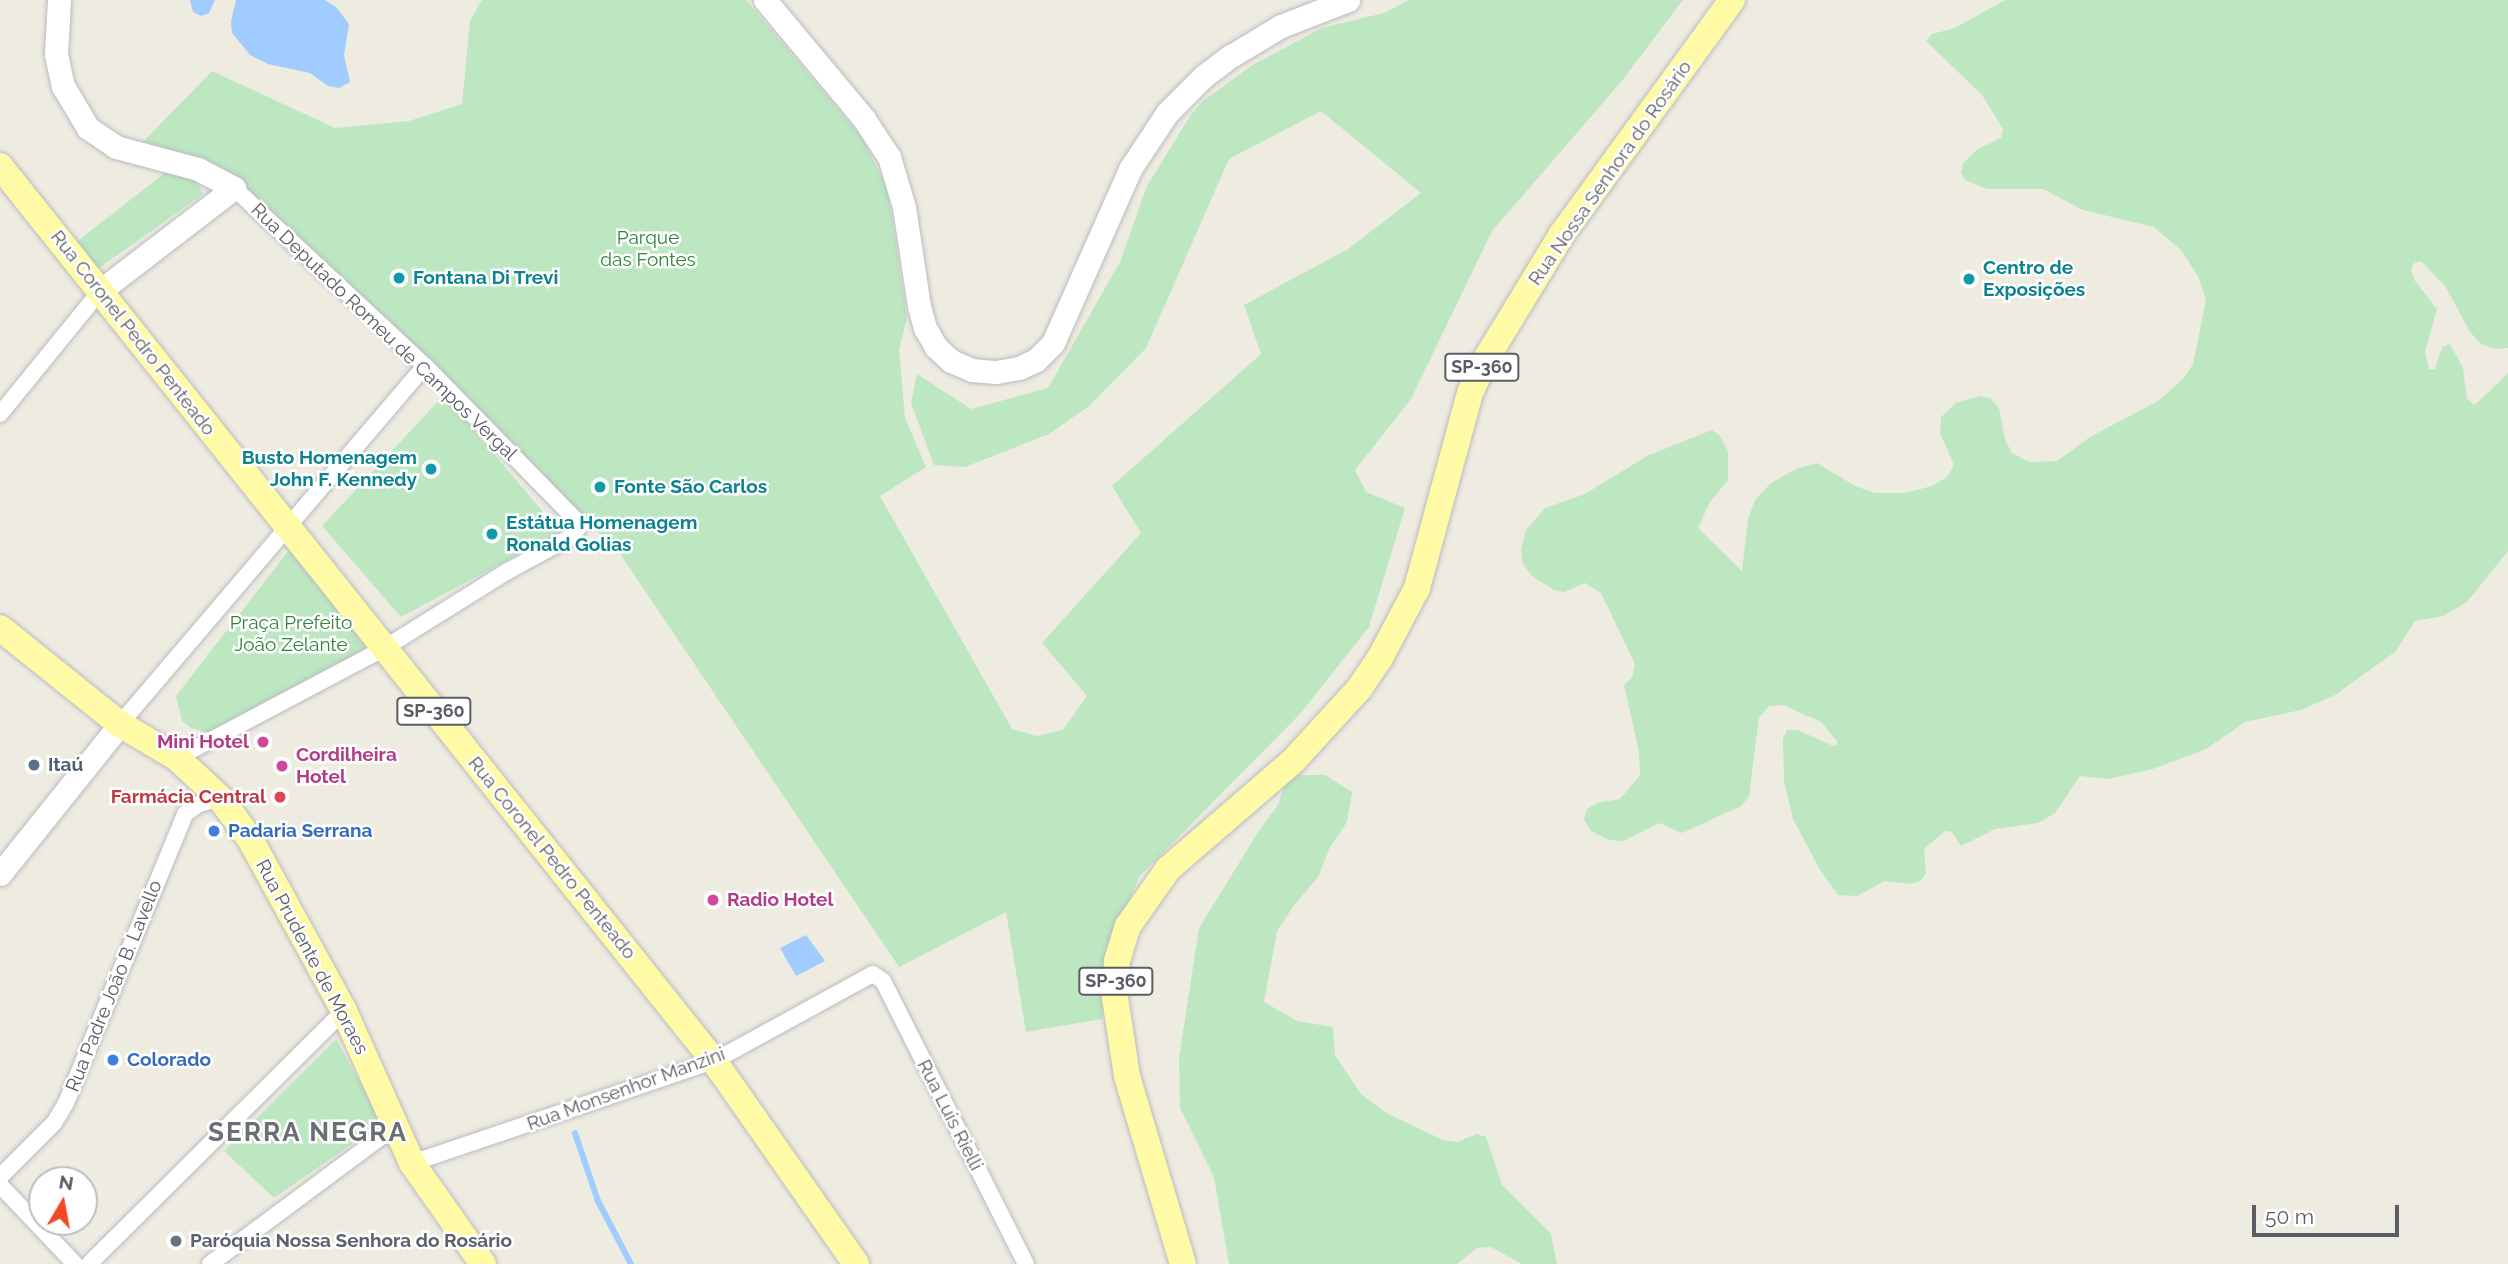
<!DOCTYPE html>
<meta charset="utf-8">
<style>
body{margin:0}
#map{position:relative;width:2508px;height:1264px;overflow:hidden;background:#eeece1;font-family:Raleway,sans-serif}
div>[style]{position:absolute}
.green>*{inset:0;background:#bce7c1}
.water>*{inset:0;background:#a0ccff}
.stream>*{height:6px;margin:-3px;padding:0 3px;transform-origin:3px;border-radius:3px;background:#a0ccff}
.roads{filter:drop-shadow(0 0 2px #b9bbc1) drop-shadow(0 0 2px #b9bbc1)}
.street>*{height:16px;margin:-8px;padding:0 8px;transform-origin:8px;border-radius:8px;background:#fff}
.secondary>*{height:23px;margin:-11.5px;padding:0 11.5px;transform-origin:11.5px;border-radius:11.5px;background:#fff}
.primary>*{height:26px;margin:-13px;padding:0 13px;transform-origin:13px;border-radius:13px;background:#fffaa5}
.dots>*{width:19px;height:19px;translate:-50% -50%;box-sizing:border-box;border:4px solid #fff;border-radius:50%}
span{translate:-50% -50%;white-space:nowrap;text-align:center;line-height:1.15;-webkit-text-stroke:5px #fff;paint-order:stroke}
.shield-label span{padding:2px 5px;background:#fff;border:2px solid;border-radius:5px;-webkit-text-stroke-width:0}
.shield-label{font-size:18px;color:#5a5d63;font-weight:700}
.street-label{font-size:19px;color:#5a5d63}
.park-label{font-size:19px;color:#30843d}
.culture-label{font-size:19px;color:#0d838f;font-weight:700}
.left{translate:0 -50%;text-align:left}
.right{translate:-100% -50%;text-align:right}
.hotel-label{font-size:19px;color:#b23c85;font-weight:700}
.service-label{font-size:19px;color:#4e5e75;font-weight:700}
.health-label{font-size:19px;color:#be3a42;font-weight:700}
.shop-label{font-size:19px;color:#366cbe;font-weight:700}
.worship-label{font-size:19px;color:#5b616d;font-weight:700}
.district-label{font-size:26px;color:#6b6f75;font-weight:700;letter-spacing:2px}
.north{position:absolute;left:28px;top:1166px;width:70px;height:70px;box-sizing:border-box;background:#fff;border:2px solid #bdbec1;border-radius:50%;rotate:10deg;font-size:19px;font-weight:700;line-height:28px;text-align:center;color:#5a5d63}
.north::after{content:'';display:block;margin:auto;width:24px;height:32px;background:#f14924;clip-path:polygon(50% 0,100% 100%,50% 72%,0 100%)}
.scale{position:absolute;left:2252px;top:1205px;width:147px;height:32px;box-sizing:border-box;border:4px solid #5a5d63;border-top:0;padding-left:9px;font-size:21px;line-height:24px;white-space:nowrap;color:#5a5d63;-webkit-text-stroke:5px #fff;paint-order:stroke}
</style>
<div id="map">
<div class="green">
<i style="clip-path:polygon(482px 0,746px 0,863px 139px,886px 186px,892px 217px,907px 318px,899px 349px,905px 418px,926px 467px,880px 496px,1012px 729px,1037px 736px,1063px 730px,1087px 696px,1042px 643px,1141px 533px,1112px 486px,1261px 354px,1244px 305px,1348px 249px,1421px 193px,1321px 111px,1229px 159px,1146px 348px,1089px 406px,1049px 434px,965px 467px,934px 465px,911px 403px,917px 374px,971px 409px,1048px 388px,1120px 262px,1147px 186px,1190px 116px,1202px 102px,1251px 66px,1322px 28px,1384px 13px,1409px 0,1683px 0,1621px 82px,1492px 231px,1411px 399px,1355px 470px,1366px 492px,1405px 508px,1369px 627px,1300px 714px,1139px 877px,1122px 918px,1108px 964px,1102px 1019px,1026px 1032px,1006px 912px,899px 967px,614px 545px,589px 527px,445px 378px,242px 187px,141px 144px,212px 71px,335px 128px,409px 121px,462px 104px,470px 21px)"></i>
<i style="clip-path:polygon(2005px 0,2508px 0,2508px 348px,2496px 349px,2481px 344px,2470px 332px,2445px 286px,2421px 261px,2414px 263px,2411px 270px,2415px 281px,2437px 309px,2425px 352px,2429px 369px,2435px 369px,2442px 347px,2450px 344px,2463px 368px,2467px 399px,2475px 405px,2508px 373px,2508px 551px,2467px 602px,2443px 616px,2415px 621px,2395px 652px,2335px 695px,2301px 710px,2245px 722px,2206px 749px,2153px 769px,2108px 779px,2080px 776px,2055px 813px,2038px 823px,1995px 829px,1961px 846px,1952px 832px,1945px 831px,1924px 849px,1926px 873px,1921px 881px,1910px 884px,1885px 881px,1857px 896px,1838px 895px,1820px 870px,1793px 819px,1784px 781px,1783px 739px,1787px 730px,1798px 730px,1833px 746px,1837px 745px,1837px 741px,1821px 722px,1783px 705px,1769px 706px,1759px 718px,1749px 796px,1741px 806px,1682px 833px,1659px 823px,1623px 841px,1609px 840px,1591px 831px,1584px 819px,1587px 809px,1597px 803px,1620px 799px,1640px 775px,1639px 752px,1624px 685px,1632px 678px,1635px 664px,1601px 593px,1585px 583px,1564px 592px,1554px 590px,1532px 576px,1523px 564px,1521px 549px,1526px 530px,1545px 508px,1585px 494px,1647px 456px,1712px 430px,1721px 437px,1728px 452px,1728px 480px,1710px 502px,1698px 528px,1742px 571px,1748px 519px,1755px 500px,1771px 483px,1796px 469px,1817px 463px,1855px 486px,1875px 493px,1905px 493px,1932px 486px,1947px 477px,1954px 465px,1940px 433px,1941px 417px,1956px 403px,1980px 396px,1990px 398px,1999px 408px,2005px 440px,2012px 453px,2029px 462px,2057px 461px,2090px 437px,2158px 401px,2183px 379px,2193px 364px,2206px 300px,2198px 276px,2181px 250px,2154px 227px,2083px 210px,2043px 189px,1987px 189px,1965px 180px,1961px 172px,1963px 163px,1978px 149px,2001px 138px,2003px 129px,1982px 95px,1926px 41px,1932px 34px,1955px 28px)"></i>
<i style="clip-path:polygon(166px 172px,194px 176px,203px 194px,95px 271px,75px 243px)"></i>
<i style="clip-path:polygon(444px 395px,560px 532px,401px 617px,322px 526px)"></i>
<i style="clip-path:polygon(289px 550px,370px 650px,212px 734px,191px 728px,182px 721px,176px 696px)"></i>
<i style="clip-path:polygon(1294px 775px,1325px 775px,1352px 792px,1347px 822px,1329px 849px,1318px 877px,1295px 904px,1277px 931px,1264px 1002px,1297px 1021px,1333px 1027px,1335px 1055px,1361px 1094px,1388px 1114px,1443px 1140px,1457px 1142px,1477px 1134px,1486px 1137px,1502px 1185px,1551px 1234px,1557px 1264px,1522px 1264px,1491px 1247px,1477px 1248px,1457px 1264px,1229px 1264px,1214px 1177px,1180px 1108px,1179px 1058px,1199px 928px,1260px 829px,1278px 805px,1283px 790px,1280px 788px)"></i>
<i style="clip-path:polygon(336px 1039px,382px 1123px,274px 1198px,224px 1151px)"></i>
</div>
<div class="water">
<i style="clip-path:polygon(190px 0,215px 0,209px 13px,201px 16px,193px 12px)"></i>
<i style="clip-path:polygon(236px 0,325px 0,336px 7px,349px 24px,344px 55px,350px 82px,339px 88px,328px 86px,310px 73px,268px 64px,250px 55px,232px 33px,231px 21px)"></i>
<i style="clip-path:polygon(806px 935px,825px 961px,796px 976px,780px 948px)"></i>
</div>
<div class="stream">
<i style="left:575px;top:1133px;width:72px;rotate:71.3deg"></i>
<i style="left:598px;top:1201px;width:71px;rotate:62.4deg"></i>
</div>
<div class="roads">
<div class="street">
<i style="left:0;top:414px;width:160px;rotate:-50.8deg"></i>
<i style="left:120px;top:724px;width:470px;rotate:-49.6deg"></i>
<i style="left:177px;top:758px;width:233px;rotate:-27.9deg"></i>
<i style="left:383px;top:649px;width:147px;rotate:-32deg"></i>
<i style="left:508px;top:571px;width:69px;rotate:-28.4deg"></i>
<i style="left:569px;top:538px;width:15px;rotate:-48deg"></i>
<i style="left:579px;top:527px;width:6px;rotate:-108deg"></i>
<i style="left:577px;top:521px;width:217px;rotate:-134.4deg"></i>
<i style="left:425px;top:366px;width:261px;rotate:-137deg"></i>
<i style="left:412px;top:1163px;width:319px;rotate:-18.7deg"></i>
<i style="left:714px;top:1061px;width:181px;rotate:-28.7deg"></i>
<i style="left:873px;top:974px;width:12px;rotate:35deg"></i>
<i style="left:883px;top:981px;width:317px;rotate:63.2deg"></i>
<i style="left:0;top:1177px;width:76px;rotate:-45deg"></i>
<i style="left:54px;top:1123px;width:23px;rotate:-59deg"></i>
<i style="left:66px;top:1103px;width:313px;rotate:-67.6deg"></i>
<i style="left:185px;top:814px;width:17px;rotate:-36deg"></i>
<i style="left:199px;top:804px;width:22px;rotate:-16deg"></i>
<i style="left:0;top:1185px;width:109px;rotate:46.5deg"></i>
<i style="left:89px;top:1264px;width:359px;rotate:-44.8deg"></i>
<i style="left:210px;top:1264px;width:232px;rotate:-36.6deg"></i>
</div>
<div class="secondary">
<i style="left:59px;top:0;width:54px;rotate:93.2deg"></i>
<i style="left:56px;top:54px;width:33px;rotate:78deg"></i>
<i style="left:63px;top:86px;width:49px;rotate:59.2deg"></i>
<i style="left:88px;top:128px;width:34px;rotate:34deg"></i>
<i style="left:116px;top:147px;width:85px;rotate:15deg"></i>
<i style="left:198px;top:169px;width:41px;rotate:27.8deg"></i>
<i style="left:234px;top:188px;width:168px;rotate:142.5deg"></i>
<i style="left:765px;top:0;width:155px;rotate:50.2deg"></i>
<i style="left:864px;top:119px;width:45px;rotate:56.7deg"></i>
<i style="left:889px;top:157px;width:52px;rotate:73.3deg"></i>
<i style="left:904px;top:207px;width:100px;rotate:81.4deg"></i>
<i style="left:919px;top:306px;width:23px;rotate:75deg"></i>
<i style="left:925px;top:328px;width:22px;rotate:60deg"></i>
<i style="left:936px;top:347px;width:21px;rotate:43deg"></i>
<i style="left:951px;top:361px;width:23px;rotate:23deg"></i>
<i style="left:972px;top:370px;width:24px;rotate:5deg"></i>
<i style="left:996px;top:372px;width:23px;rotate:-10deg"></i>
<i style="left:1019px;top:368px;width:19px;rotate:-25deg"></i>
<i style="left:1036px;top:360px;width:24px;rotate:-45deg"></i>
<i style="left:1053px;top:343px;width:190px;rotate:-66.1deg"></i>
<i style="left:1130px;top:169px;width:67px;rotate:-56.5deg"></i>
<i style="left:1167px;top:113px;width:52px;rotate:-45deg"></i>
<i style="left:1204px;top:76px;width:34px;rotate:-37deg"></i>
<i style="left:1231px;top:56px;width:58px;rotate:-31deg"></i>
<i style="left:1281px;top:26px;width:72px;rotate:-21.2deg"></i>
<i style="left:0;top:874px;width:192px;rotate:-51.3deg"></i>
</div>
<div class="primary">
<i style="left:0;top:166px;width:1145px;rotate:51.42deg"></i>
<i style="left:714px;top:1061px;width:248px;rotate:55deg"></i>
<i style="left:0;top:628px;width:154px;rotate:38.7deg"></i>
<i style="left:120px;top:724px;width:66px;rotate:30.8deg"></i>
<i style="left:177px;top:758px;width:59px;rotate:42.9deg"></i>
<i style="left:220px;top:798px;width:51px;rotate:53.8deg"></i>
<i style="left:250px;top:839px;width:196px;rotate:61.3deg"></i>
<i style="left:344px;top:1011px;width:167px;rotate:65.9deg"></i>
<i style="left:412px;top:1163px;width:123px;rotate:54.9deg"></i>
<i style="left:1183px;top:1264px;width:196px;rotate:-106.6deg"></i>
<i style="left:1127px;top:1076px;width:79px;rotate:-98.7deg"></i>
<i style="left:1115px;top:998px;width:37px;rotate:-87deg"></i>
<i style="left:1117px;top:961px;width:37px;rotate:-73deg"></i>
<i style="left:1128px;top:926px;width:70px;rotate:-54.9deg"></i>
<i style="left:1168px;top:869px;width:165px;rotate:-40.8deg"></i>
<i style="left:1293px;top:761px;width:98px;rotate:-47.5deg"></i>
<i style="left:1359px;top:689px;width:37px;rotate:-56deg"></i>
<i style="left:1380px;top:658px;width:79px;rotate:-62.1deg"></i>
<i style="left:1417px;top:588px;width:202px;rotate:-74.8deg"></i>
<i style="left:1470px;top:393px;width:38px;rotate:-65deg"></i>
<i style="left:1486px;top:359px;width:146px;rotate:-58.7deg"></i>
<i style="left:1562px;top:234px;width:289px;rotate:-54deg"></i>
</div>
</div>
<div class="dots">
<i style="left:399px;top:278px;background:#0f9aa8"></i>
<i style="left:1969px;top:279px;background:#0f9aa8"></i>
<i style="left:431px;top:469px;background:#0f9aa8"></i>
<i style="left:600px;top:487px;background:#0f9aa8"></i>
<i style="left:492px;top:534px;background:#0f9aa8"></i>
<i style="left:263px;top:742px;background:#d1479c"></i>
<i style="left:34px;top:765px;background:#5c6f8a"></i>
<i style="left:282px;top:766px;background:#d1479c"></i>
<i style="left:280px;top:797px;background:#e0444e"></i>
<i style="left:214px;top:831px;background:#3f7fe0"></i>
<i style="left:713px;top:900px;background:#d1479c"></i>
<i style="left:113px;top:1060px;background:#3f7fe0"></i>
<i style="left:176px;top:1241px;background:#6b7280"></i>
</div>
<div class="shield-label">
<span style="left:1482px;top:367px">SP-360</span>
<span style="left:434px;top:711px">SP-360</span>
<span style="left:1116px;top:981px">SP-360</span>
</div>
<div class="street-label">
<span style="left:1610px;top:173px;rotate:-55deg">Rua Nossa Senhora do Rosário</span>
<span style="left:384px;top:332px;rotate:44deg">Rua Deputado Romeu de Campos Vergal</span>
<span style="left:133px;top:333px;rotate:52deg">Rua Coronel Pedro Penteado</span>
<span style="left:552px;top:858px;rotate:51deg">Rua Coronel Pedro Penteado</span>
<span style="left:312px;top:957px;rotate:62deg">Rua Prudente de Moraes</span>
<span style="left:114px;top:986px;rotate:-68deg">Rua Padre João B. Lavello</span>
<span style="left:626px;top:1089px;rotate:-20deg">Rua Monsenhor Manzini</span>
<span style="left:950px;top:1115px;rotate:63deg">Rua Luis Rielli</span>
</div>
<div class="park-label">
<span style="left:648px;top:249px">Parque<br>das Fontes</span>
<span style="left:291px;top:634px">Praça Prefeito<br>João Zelante</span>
</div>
<div class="culture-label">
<span class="left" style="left:1983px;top:279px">Centro de<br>Exposições</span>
<span class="left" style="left:413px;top:278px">Fontana Di Trevi</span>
<span class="right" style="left:417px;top:469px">Busto Homenagem<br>John F. Kennedy</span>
<span class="left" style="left:614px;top:487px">Fonte São Carlos</span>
<span class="left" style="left:506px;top:534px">Estátua Homenagem<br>Ronald Golias</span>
</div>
<div class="hotel-label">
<span class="right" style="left:249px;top:742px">Mini Hotel</span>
<span class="left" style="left:296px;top:766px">Cordilheira<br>Hotel</span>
<span class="left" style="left:727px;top:900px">Radio Hotel</span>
</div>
<div class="service-label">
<span class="left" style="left:48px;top:765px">Itaú</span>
</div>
<div class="health-label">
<span class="right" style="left:266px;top:797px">Farmácia Central</span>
</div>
<div class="shop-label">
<span class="left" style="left:228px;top:831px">Padaria Serrana</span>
<span class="left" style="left:127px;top:1060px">Colorado</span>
</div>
<div class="worship-label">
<span class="left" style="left:190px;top:1241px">Paróquia Nossa Senhora do Rosário</span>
</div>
<div class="district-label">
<span style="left:308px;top:1133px">SERRA NEGRA</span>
</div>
<div class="north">N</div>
<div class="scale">50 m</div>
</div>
